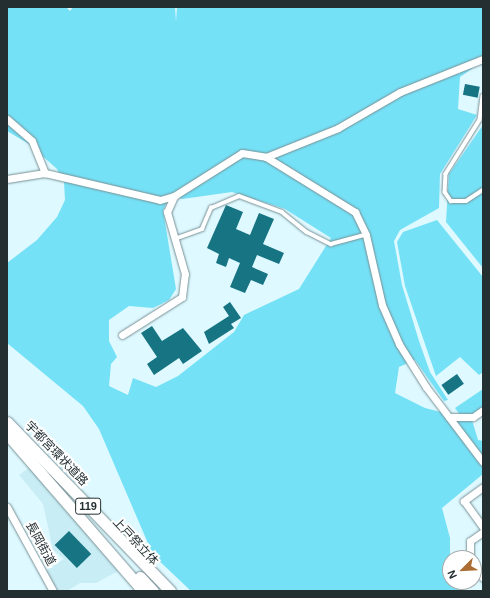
<!DOCTYPE html>
<meta charset="utf-8">
<style>
body{margin:0}
#map{position:relative;width:490px;height:598px;overflow:hidden;background:#def9ff;font-family:Arial,"Noto Sans JP",sans-serif}
div>[style]{position:absolute}
.built>*{inset:0;background:#c9edf5}
.green>*{inset:0;background:#75e1f6}
.building>*{inset:0;background:#177483;transform-origin:0 0}
.roads{filter:drop-shadow(0 0 1px #789096) drop-shadow(0 0 1px #789096)}
.service>*{height:3.5px;margin:-1.75px;padding:0 1.75px;transform-origin:1.75px;border-radius:1.75px;background:#fff}
.minor>*{height:7px;margin:-3.5px;padding:0 3.5px;transform-origin:3.5px;border-radius:3.5px;background:#fff}
.trunk>*{height:11px;margin:-5.5px;padding:0 5.5px;transform-origin:5.5px;border-radius:5.5px;background:#fff}
span{translate:-50% -50%;white-space:nowrap;text-align:center;line-height:1.15;-webkit-text-stroke:4px #fff;paint-order:stroke}
.shield-label span{padding:1px 3px;background:#fff;border:1px solid;border-radius:3px;-webkit-text-stroke-width:0}
.shield-label{font-size:11px;color:#242f31;font-weight:700}
.street-label{font-size:12px;color:#242f31}
.frame{position:absolute;inset:0;border:8px solid #242f31;pointer-events:none}
.north{position:absolute;left:442px;top:550px;width:40px;height:40px;box-sizing:border-box;background:#fff;border:1px solid #a7acad;border-radius:50%;rotate:246deg;font-size:11px;font-weight:700;line-height:16px;text-align:center;color:#242f31}
.north::after{content:'';display:block;margin:auto;width:14px;height:18px;background:#ab6d32;clip-path:polygon(50% 0,100% 100%,50% 72%,0 100%)}
</style>
<div id="map">
<div class="built">
<i style="clip-path:polygon(30px 467px,43px 482px,118px 571px,96px 583px,80px 583px,67px 591px,57px 591px,46px 571px,64px 559px,53px 550px,43px 504px,19px 475px)"></i>
</div>
<div class="green">
<i style="clip-path:polygon(evenodd,7px 7px,66px 7px,70px 11px,73px 7px,175px 7px,176px 22px,177px 7px,483px 7px,483px 61px,460px 77px,458px 109px,477px 115px,440px 174px,439px 208px,400px 230px,394px 241px,402px 285px,419px 341px,430px 372px,448px 400px,444px 401px,415px 360px,399px 367px,395px 393px,425px 408px,472px 420px,478px 440px,483px 441px,483px 474px,442px 508px,450px 538px,450px 582px,458px 582px,462px 591px,191px 591px,153px 555px,99px 429px,83px 406px,7px 343px,7px 263px,37px 240px,57px 217px,65px 200px,64px 182px,57px 169px,29px 144px,7px 131px,7px 7px,232px 192px,285px 209px,331px 238px,299px 289px,244px 315px,234px 332px,178px 376px,156px 387px,133px 378px,128px 395px,109px 386px,111px 364px,117px 357px,109px 341px,109px 320px,129px 306px,153px 308px,169px 300px,176px 289px,163px 210px,171px 195px,182px 199px,232px 192px)"></i>
<i style="clip-path:polygon(483px 125px,483px 268px,446px 222px,449px 174px)"></i>
<i style="clip-path:polygon(437px 220px,483px 277px,483px 372px,479px 375px,460px 357px,436px 376px,405px 286px,397px 242px,403px 232px)"></i>
<i style="clip-path:polygon(483px 389px,483px 409px,475px 415px,460px 415px,455px 408px)"></i>
</div>
<div class="building">
<i style="left:465px;top:84px;width:15px;height:11px;rotate:11deg"></i>
<i style="clip-path:polygon(226px 205px,243px 212px,236px 229px,250px 235px,259px 213px,274px 219px,263px 244px,284px 253px,279px 264px,257px 255px,252px 267px,268px 274px,263px 285px,251px 280px,245px 293px,230px 287px,240px 263px,229px 258px,226px 267px,216px 263px,219px 254px,207px 248px)"></i>
<i style="clip-path:polygon(230px 302px,241px 318px,231px 324px,234px 328px,209px 344px,204px 332px,229px 316px,223px 307px)"></i>
<i style="clip-path:polygon(152px 326px,162px 341px,183px 328px,202px 351px,183px 364px,179px 358px,154px 375px,147px 364px,157px 357px,141px 333px)"></i>
<i style="left:457px;top:374px;width:12px;height:19px;rotate:55deg"></i>
<i style="left:69px;top:531px;width:32px;height:20px;rotate:46deg"></i>
</div>
<div class="roads">
<div class="service">
<i style="left:483px;top:96px;width:24px;rotate:97deg"></i>
<i style="left:480px;top:120px;width:64px;rotate:122.2deg"></i>
<i style="left:446px;top:174px;width:18px;rotate:93deg"></i>
<i style="left:445px;top:192px;width:11px;rotate:56deg"></i>
<i style="left:451px;top:201px;width:15px"></i>
<i style="left:466px;top:201px;width:20px;rotate:-33deg"></i>
<i style="left:175px;top:239px;width:29px;rotate:-20deg"></i>
<i style="left:202px;top:229px;width:23px;rotate:-67deg"></i>
<i style="left:211px;top:208px;width:30px;rotate:-23deg"></i>
<i style="left:239px;top:196px;width:46px;rotate:20.4deg"></i>
<i style="left:282px;top:212px;width:32px;rotate:39deg"></i>
<i style="left:307px;top:232px;width:27px;rotate:27deg"></i>
<i style="left:331px;top:244px;width:35px;rotate:-15deg"></i>
</div>
<div class="minor">
<i style="left:7px;top:119px;width:33px;rotate:41deg"></i>
<i style="left:32px;top:141px;width:35px;rotate:68deg"></i>
<i style="left:266px;top:157px;width:78px;rotate:-21.9deg"></i>
<i style="left:338px;top:128px;width:72px;rotate:-30.1deg"></i>
<i style="left:400px;top:92px;width:89px;rotate:-21.7deg"></i>
<i style="left:7px;top:179px;width:38px;rotate:-9deg"></i>
<i style="left:45px;top:173px;width:118px;rotate:13.2deg"></i>
<i style="left:160px;top:200px;width:15px;rotate:-16deg"></i>
<i style="left:174px;top:196px;width:80px;rotate:-32.3deg"></i>
<i style="left:242px;top:153px;width:24px;rotate:9deg"></i>
<i style="left:266px;top:157px;width:105px;rotate:31.7deg"></i>
<i style="left:355px;top:212px;width:25px;rotate:64deg"></i>
<i style="left:366px;top:235px;width:72px;rotate:77.1deg"></i>
<i style="left:382px;top:305px;width:43px;rotate:66.4deg"></i>
<i style="left:399px;top:344px;width:51px;rotate:57.9deg"></i>
<i style="left:426px;top:387px;width:94px;rotate:52.8deg"></i>
<i style="left:122px;top:335px;width:71px;rotate:-32.3deg"></i>
<i style="left:182px;top:297px;width:23px;rotate:-83deg"></i>
<i style="left:185px;top:274px;width:65px;rotate:-106.2deg"></i>
<i style="left:167px;top:212px;width:17px;rotate:-66deg"></i>
<i style="left:449px;top:417px;width:24px"></i>
<i style="left:473px;top:417px;width:12px;rotate:-35deg"></i>
<i style="left:483px;top:487px;width:24px;rotate:144deg"></i>
<i style="left:464px;top:501px;width:32px;rotate:54deg"></i>
<i style="left:7px;top:507px;width:96px;rotate:61.3deg"></i>
<i style="left:470px;top:558px;width:17px;rotate:-90deg"></i>
<i style="left:470px;top:541px;width:16px;rotate:-35deg"></i>
<i style="left:474px;top:566px;width:15px;rotate:53deg"></i>
</div>
<div class="trunk">
<i style="left:7px;top:422px;width:235px;rotate:46deg"></i>
<i style="left:7px;top:434px;width:208px;rotate:49.1deg"></i>
<i style="left:140px;top:577px;width:19px;rotate:47deg"></i>
</div>
</div>
<div class="shield-label">
<span style="left:88px;top:506px">119</span>
</div>
<div class="street-label">
<span style="left:56px;top:454px;rotate:46deg">宇都宮環状道路</span>
<span style="left:135px;top:542px;rotate:47deg">上戸祭立体</span>
<span style="left:40px;top:544px;rotate:61deg">長岡街道</span>
</div>
<div class="frame"></div>
<div class="north">N</div>
</div>
